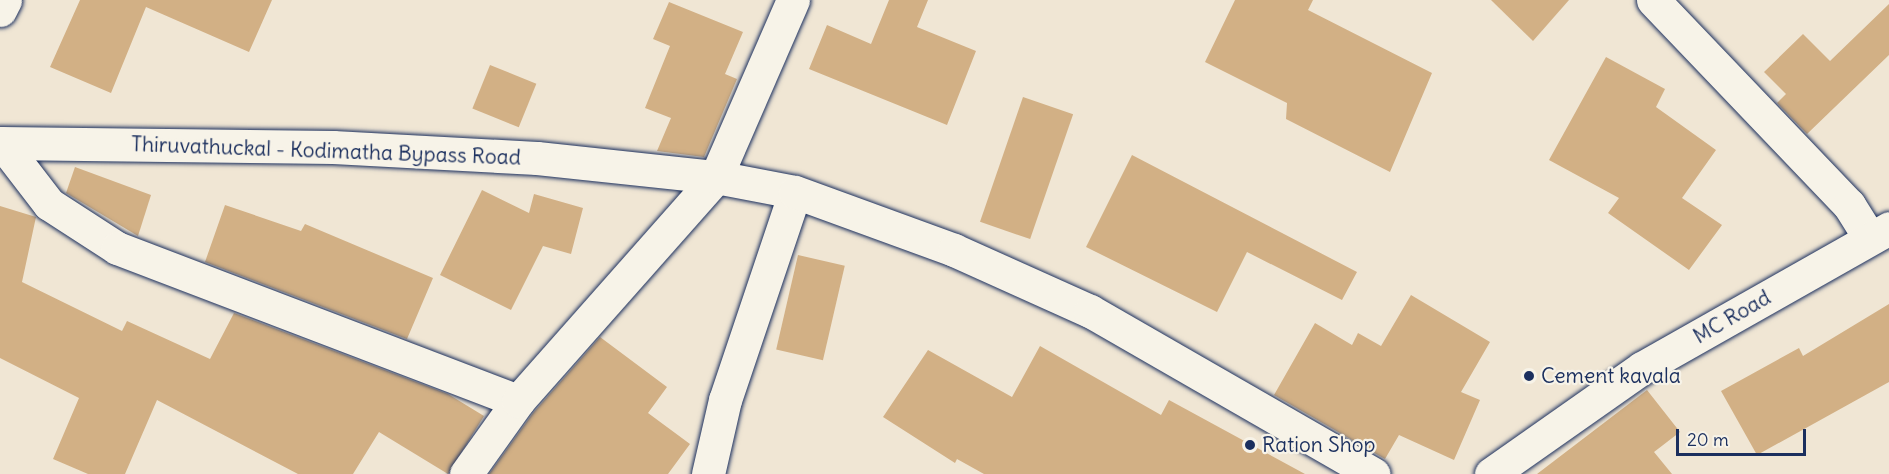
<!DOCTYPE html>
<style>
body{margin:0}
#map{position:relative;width:1889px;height:474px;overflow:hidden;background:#f0e6d4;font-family:Delius,sans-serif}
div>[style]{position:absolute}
.building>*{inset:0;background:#d2b085;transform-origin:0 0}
.roads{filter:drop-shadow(0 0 2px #1b2f5e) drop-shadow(0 0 2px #1b2f5e)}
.minor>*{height:33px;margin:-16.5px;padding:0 16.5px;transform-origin:16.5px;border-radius:16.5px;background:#f7f3e8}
.major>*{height:33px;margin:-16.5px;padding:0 16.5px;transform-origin:16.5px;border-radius:16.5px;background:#f7f3e8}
.highway>*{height:33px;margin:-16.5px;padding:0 16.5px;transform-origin:16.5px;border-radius:16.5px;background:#f7f3e8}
.dots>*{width:16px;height:16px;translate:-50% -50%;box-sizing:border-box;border:3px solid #f7f3e8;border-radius:50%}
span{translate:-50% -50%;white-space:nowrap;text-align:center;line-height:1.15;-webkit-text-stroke:4.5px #f7f3e8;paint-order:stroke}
.street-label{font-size:21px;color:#1b2f5e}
.poi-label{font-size:21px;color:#1b2f5e}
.left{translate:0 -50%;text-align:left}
.scale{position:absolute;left:1676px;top:429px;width:130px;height:27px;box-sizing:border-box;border:3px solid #1b2f5e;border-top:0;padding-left:8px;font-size:18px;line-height:21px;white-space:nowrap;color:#1b2f5e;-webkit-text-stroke:4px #f7f3e8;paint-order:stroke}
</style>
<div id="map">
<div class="building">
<i style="clip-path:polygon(80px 0,272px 0,249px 52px,146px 7px,111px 93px,50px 67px)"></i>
<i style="clip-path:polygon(889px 0,928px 0,917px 27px,976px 51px,947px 125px,809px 69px,827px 25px,871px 44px)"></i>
<i style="clip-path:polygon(1235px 0,1313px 0,1308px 10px,1432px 73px,1390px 172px,1286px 119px,1287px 103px,1205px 62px)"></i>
<i style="clip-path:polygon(1491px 0,1569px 0,1533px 41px)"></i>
<i style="clip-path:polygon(669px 2px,743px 32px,725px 74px,737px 79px,704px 157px,657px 151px,671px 118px,645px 108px,670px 46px,653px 39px)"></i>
<i style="clip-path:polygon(1889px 4px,1889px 55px,1807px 134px,1777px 103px,1786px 94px,1764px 72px,1803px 34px,1830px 61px)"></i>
<i style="clip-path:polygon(1606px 57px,1665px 89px,1656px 107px,1716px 150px,1682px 198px,1722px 225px,1689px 270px,1608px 213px,1619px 198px,1549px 160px)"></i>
<i style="left:490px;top:65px;width:50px;height:47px;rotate:22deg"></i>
<i style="left:1023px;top:97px;width:53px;height:132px;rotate:19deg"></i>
<i style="clip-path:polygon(1132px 155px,1357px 272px,1342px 300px,1247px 252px,1217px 312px,1086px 247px)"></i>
<i style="clip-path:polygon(75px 167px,151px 195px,138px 236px,66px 193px)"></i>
<i style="clip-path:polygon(482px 190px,529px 213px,534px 194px,583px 208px,571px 254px,543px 246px,511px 310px,440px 275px)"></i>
<i style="clip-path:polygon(225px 205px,301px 231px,305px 224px,433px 278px,407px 339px,205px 262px)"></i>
<i style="clip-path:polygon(0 206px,36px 217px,22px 282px,122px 331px,127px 321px,210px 359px,234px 313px,448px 394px,484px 416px,448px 474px,379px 432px,353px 474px,298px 474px,157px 400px,125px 474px,88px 474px,53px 459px,79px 398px,0 358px)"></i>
<i style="left:798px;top:255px;width:48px;height:97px;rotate:13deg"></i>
<i style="clip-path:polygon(1411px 295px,1490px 342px,1461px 392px,1480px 400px,1454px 460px,1399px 435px,1385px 459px,1274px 395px,1315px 323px,1352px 345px,1358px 333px,1381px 346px)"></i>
<i style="clip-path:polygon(1889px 304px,1889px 382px,1757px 455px,1721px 391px,1799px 348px,1803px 356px)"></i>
<i style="clip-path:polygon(600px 337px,667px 387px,648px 413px,690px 444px,668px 474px,489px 474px,533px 413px)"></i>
<i style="clip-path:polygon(1040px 346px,1161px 415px,1169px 400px,1305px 474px,984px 474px,957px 459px,955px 463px,883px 417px,928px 350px,1012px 397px)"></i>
<i style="clip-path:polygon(1647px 390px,1680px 432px,1654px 452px,1672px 474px,1537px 474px)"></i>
</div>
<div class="roads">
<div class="minor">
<i style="left:1653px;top:0;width:284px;rotate:46.3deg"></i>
<i style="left:1849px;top:205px;width:39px;rotate:58deg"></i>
<i style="left:0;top:10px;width:11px;rotate:-63deg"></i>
<i style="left:2px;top:143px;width:77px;rotate:52.4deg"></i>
<i style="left:49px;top:204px;width:81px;rotate:32.9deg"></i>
<i style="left:117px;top:248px;width:429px;rotate:20.9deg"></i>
<i style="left:466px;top:474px;width:90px;rotate:-54.5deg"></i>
<i style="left:518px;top:401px;width:299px;rotate:-48.5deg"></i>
<i style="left:716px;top:177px;width:193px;rotate:-66.5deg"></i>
<i style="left:708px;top:474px;width:76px;rotate:-77.1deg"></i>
<i style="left:725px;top:400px;width:219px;rotate:-71.4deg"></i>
</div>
<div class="major">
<i style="left:0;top:143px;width:333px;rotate:0.7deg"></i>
<i style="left:333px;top:147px;width:204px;rotate:3.1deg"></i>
<i style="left:537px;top:158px;width:180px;rotate:6.1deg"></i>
<i style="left:716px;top:177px;width:80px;rotate:10.8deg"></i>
<i style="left:795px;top:192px;width:169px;rotate:20deg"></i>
<i style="left:954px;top:250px;width:149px;rotate:24.2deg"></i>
<i style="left:1090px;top:311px;width:327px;rotate:29.9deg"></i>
</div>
<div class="highway">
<i style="left:1491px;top:474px;width:184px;rotate:-35.1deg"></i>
<i style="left:1642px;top:368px;width:284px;rotate:-29.5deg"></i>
</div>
</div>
<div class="dots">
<i style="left:1529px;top:376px;background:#1b2f5e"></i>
<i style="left:1250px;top:445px;background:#1b2f5e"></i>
</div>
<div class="street-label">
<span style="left:326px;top:151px;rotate:2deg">Thiruvathuckal - Kodimatha Bypass Road</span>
<span style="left:1732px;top:317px;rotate:-30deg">MC Road</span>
</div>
<div class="poi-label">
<span class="left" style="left:1541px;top:376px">Cement kavala</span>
<span class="left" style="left:1262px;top:445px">Ration Shop</span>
</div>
<div class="scale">20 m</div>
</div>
